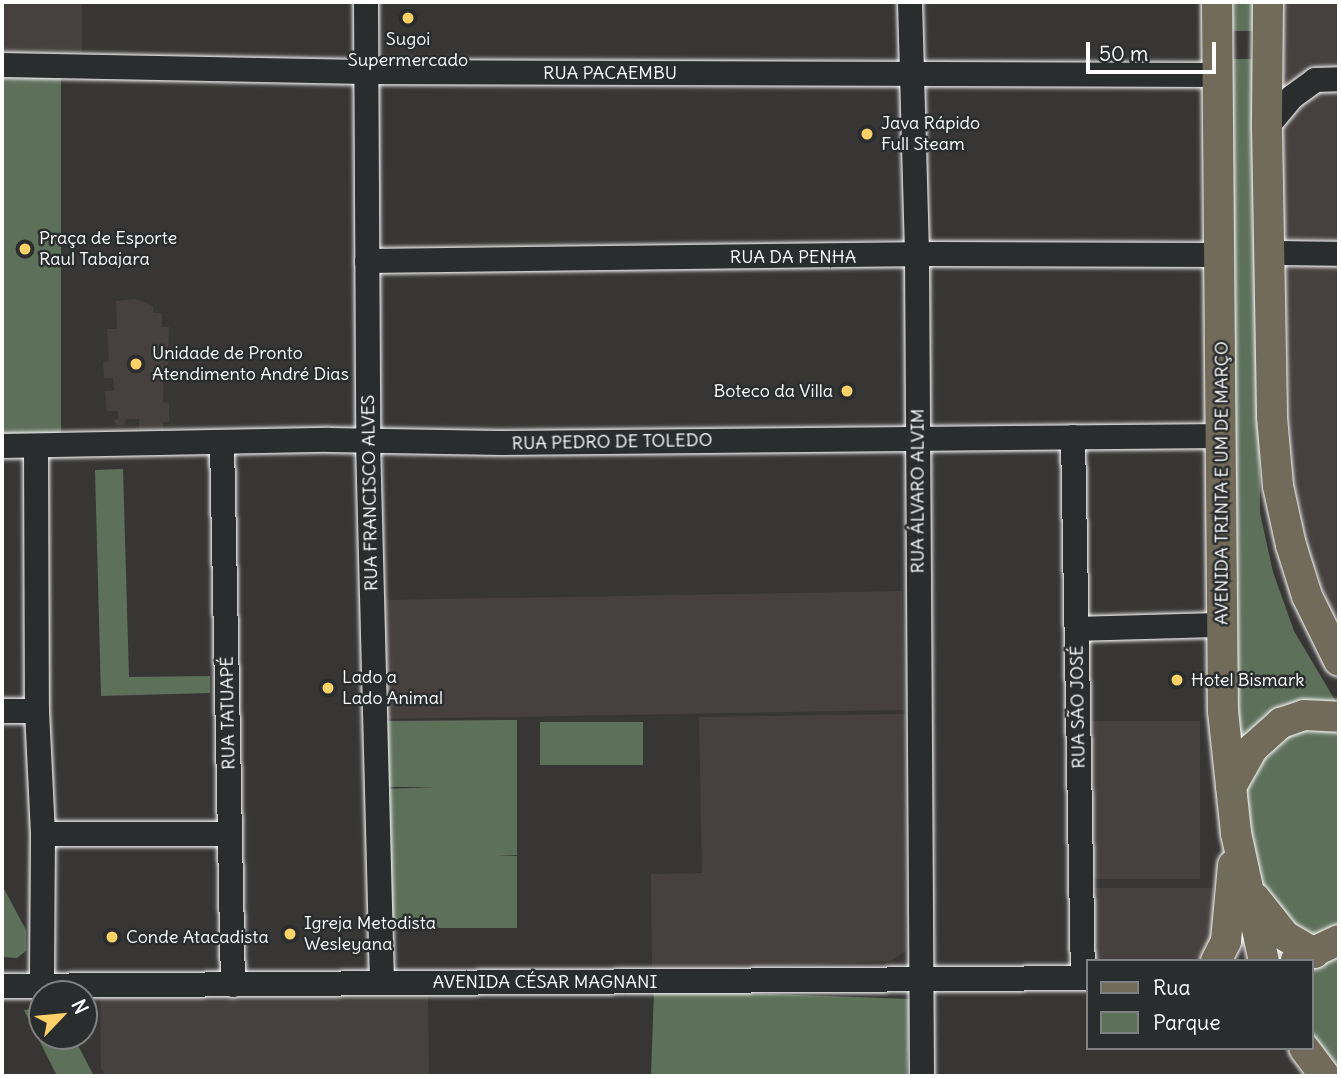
<!DOCTYPE html>
<meta charset="utf-8">
<style>
body{margin:0}
#map{position:relative;width:1341px;height:1078px;overflow:hidden;background:#373635;font-family:Delius,sans-serif}
div>[style]{position:absolute}
.built>*{inset:0;background:#46403e;transform-origin:0 0}
.green>*{inset:0;background:#5d705a;transform-origin:0 0}
.roads{filter:drop-shadow(0 0 2px #fff) drop-shadow(0 0 2px #fff)}
.minor>*{height:24px;margin:-12px;padding:0 12px;transform-origin:12px;border-radius:12px;background:#2a2d2e}
.major>*{height:30px;margin:-15px;padding:0 15px;transform-origin:15px;border-radius:15px;background:#736b5a}
.dots>*{width:19px;height:19px;translate:-50% -50%;box-sizing:border-box;border:4px solid #2a2d2e;border-radius:50%}
span{translate:-50% -50%;white-space:nowrap;text-align:center;line-height:1.15;-webkit-text-stroke:5px #2a2d2e;paint-order:stroke}
.poi-label{font-size:18px;color:#fff}
.left{translate:0 -50%;text-align:left}
.right{translate:-100% -50%;text-align:right}
.street-label{font-size:18px;color:#fff}
.frame{position:absolute;inset:0;border:4px solid #fff;pointer-events:none}
.legend{position:absolute;left:1086px;top:959px;width:228px;height:91px;box-sizing:border-box;background:#2a2d2e;border:2px solid #7f8182;margin:0;padding:9px 12px;list-style:none;font-size:21px;color:#fff}
.legend li{display:flex;align-items:center;gap:14px;height:35px}
.legend b{width:35px;border:2px solid #7f8182}
.north{position:absolute;left:28px;top:980px;width:70px;height:70px;box-sizing:border-box;background:#2a2d2e;border:2px solid #7f8182;border-radius:50%;rotate:64deg;font-size:19px;font-weight:700;line-height:28px;text-align:center;color:#fff}
.north::after{content:'';display:block;margin:auto;width:24px;height:32px;background:#ffd166;clip-path:polygon(50% 0,100% 100%,50% 72%,0 100%)}
.scale{position:absolute;left:1086px;top:42px;width:130px;height:32px;box-sizing:border-box;border:4px solid #fff;border-top:0;padding-left:9px;font-size:21px;line-height:24px;white-space:nowrap;color:#fff;-webkit-text-stroke:5px #2a2d2e;paint-order:stroke}
</style>
<div id="map">
<div class="built">
<i style="left:2px;top:2px;width:80px;height:51px"></i>
<i style="clip-path:polygon(1281px 2px,1339px 2px,1339px 626px,1329px 610px,1296px 489px,1290px 405px,1280px 125px)"></i>
<i style="clip-path:polygon(136px 299px,153px 306px,153px 313px,162px 313px,162px 327px,169px 327px,168px 365px,164px 366px,163px 402px,169px 403px,169px 422px,163px 422px,163px 429px,139px 429px,139px 419px,126px 419px,125px 425px,116px 425px,114px 420px,118px 419px,118px 411px,107px 411px,105px 391px,114px 391px,113px 378px,104px 378px,103px 362px,109px 361px,107px 329px,117px 329px,116px 301px)"></i>
<i style="left:902px;top:591px;width:119px;height:521px;rotate:89deg"></i>
<i style="clip-path:polygon(905px 714px,906px 951px,890px 961px,652px 972px,651px 874px,702px 873px,699px 717px)"></i>
<i style="left:1083px;top:721px;width:117px;height:158px"></i>
<i style="clip-path:polygon(1090px 888px,1213px 888px,1214px 932px,1206px 953px,1197px 961px,1090px 961px)"></i>
<i style="clip-path:polygon(100px 993px,428px 994px,429px 1076px,105px 1076px,101px 1068px)"></i>
</div>
<div class="green">
<i style="left:1233px;top:2px;width:22px;height:29px"></i>
<i style="clip-path:polygon(1233px 59px,1257px 59px,1260px 513px,1273px 572px,1294px 631px,1339px 707px,1326px 711px,1239px 760px,1235px 720px)"></i>
<i style="left:2px;top:74px;width:59px;height:363px"></i>
<i style="clip-path:polygon(123px 469px,129px 677px,210px 676px,210px 693px,101px 696px,95px 470px)"></i>
<i style="clip-path:polygon(517px 720px,517px 855px,498px 855px,517px 856px,517px 928px,386px 928px,384px 789px,435px 787px,385px 787px,384px 721px)"></i>
<i style="left:643px;top:722px;width:43px;height:103px;rotate:90deg"></i>
<i style="clip-path:polygon(1339px 724px,1339px 928px,1306px 942px,1256px 885px,1241px 801px,1249px 770px,1293px 727px)"></i>
<i style="clip-path:polygon(2px 885px,26px 930px,26px 951px,17px 958px,2px 957px)"></i>
<i style="clip-path:polygon(1339px 949px,1339px 1076px,1311px 1046px,1311px 962px)"></i>
<i style="left:654px;top:990px;width:256px;height:86px;rotate:2deg"></i>
<i style="clip-path:polygon(42px 1008px,42px 1036px,73px 1036px,94px 1076px,57px 1076px,24px 1010px)"></i>
</div>
<div class="roads">
<div class="minor">
<i style="left:366px;top:2px;width:439px;rotate:89.7deg"></i>
<i style="left:368px;top:441px;width:542px;rotate:88.52deg"></i>
<i style="left:910px;top:2px;width:253px;rotate:88.4deg"></i>
<i style="left:917px;top:255px;width:821px;rotate:89.65deg"></i>
<i style="left:2px;top:65px;width:363px;rotate:1.1deg"></i>
<i style="left:365px;top:72px;width:853px;rotate:0.2deg"></i>
<i style="left:1267px;top:127px;width:39px;rotate:-50deg"></i>
<i style="left:1292px;top:97px;width:29px;rotate:-36deg"></i>
<i style="left:1315px;top:80px;width:24px;rotate:-2deg"></i>
<i style="left:1271px;top:253px;width:68px;rotate:0.8deg"></i>
<i style="left:367px;top:261px;width:568px;rotate:-0.71deg"></i>
<i style="left:935px;top:254px;width:284px;rotate:0.2deg"></i>
<i style="left:1073px;top:437px;width:541px;rotate:88.94deg"></i>
<i style="left:222px;top:442px;width:543px;rotate:88.84deg"></i>
<i style="left:2px;top:446px;width:327px;rotate:-1.1deg"></i>
<i style="left:329px;top:440px;width:173px;rotate:1deg"></i>
<i style="left:502px;top:443px;width:721px;rotate:-0.56deg"></i>
<i style="left:36px;top:446px;width:265px;rotate:89.8deg"></i>
<i style="left:37px;top:711px;width:123px;rotate:87.2deg"></i>
<i style="left:43px;top:834px;width:152px;rotate:90.4deg"></i>
<i style="left:1077px;top:629px;width:146px;rotate:-1.6deg"></i>
<i style="left:2px;top:711px;width:35px"></i>
<i style="left:43px;top:834px;width:187px"></i>
<i style="left:2px;top:986px;width:1085px;rotate:-0.42deg"></i>
</div>
<div class="major">
<i style="left:1217px;top:2px;width:709px;rotate:89.52deg"></i>
<i style="left:1223px;top:711px;width:123px;rotate:83.9deg"></i>
<i style="left:1236px;top:833px;width:131px;rotate:77.7deg"></i>
<i style="left:1268px;top:2px;width:125px;rotate:90.5deg"></i>
<i style="left:1267px;top:127px;width:290px;rotate:89deg"></i>
<i style="left:1272px;top:417px;width:69px;rotate:85deg"></i>
<i style="left:1278px;top:486px;width:60px;rotate:77.6deg"></i>
<i style="left:1291px;top:545px;width:53px;rotate:72.6deg"></i>
<i style="left:1307px;top:596px;width:72px;rotate:63.8deg"></i>
<i style="left:1231px;top:787px;width:45px;rotate:-60.6deg"></i>
<i style="left:1253px;top:748px;width:38px;rotate:-42deg"></i>
<i style="left:1281px;top:723px;width:24px;rotate:-19deg"></i>
<i style="left:1304px;top:715px;width:35px;rotate:3deg"></i>
<i style="left:1255px;top:898px;width:48px;rotate:51.7deg"></i>
<i style="left:1285px;top:936px;width:34px;rotate:30deg"></i>
<i style="left:1296px;top:960px;width:47px;rotate:-24.9deg"></i>
<i style="left:1216px;top:961px;width:22px;rotate:-63deg"></i>
<i style="left:1226px;top:941px;width:76px;rotate:-84.7deg"></i>
<i style="left:1304px;top:1048px;width:35px;rotate:53deg"></i>
</div>
</div>
<div class="dots">
<i style="left:408px;top:18px;background:#ffd166"></i>
<i style="left:867px;top:134px;background:#ffd166"></i>
<i style="left:25px;top:249px;background:#ffd166"></i>
<i style="left:136px;top:364px;background:#ffd166"></i>
<i style="left:847px;top:391px;background:#ffd166"></i>
<i style="left:1177px;top:680px;background:#ffd166"></i>
<i style="left:328px;top:688px;background:#ffd166"></i>
<i style="left:290px;top:934px;background:#ffd166"></i>
<i style="left:112px;top:937px;background:#ffd166"></i>
</div>
<div class="poi-label">
<span style="left:408px;top:50px">Sugoi<br>Supermercado</span>
<span class="left" style="left:881px;top:134px">Java Rápido<br>Full Steam</span>
<span class="left" style="left:39px;top:249px">Praça de Esporte<br>Raul Tabajara</span>
<span class="left" style="left:152px;top:364px">Unidade de Pronto<br>Atendimento André Dias</span>
<span class="right" style="left:833px;top:391px">Boteco da Villa</span>
<span class="left" style="left:342px;top:688px">Lado a<br>Lado Animal</span>
<span class="left" style="left:1191px;top:680px">Hotel Bismark</span>
<span class="left" style="left:304px;top:934px">Igreja Metodista<br>Wesleyana</span>
<span class="left" style="left:126px;top:937px">Conde Atacadista</span>
</div>
<div class="street-label">
<span style="left:610px;top:73px">RUA PACAEMBU</span>
<span style="left:793px;top:257px">RUA DA PENHA</span>
<span style="left:612px;top:442px;rotate:-1deg">RUA PEDRO DE TOLEDO</span>
<span style="left:1222px;top:483px;rotate:-90deg">AVENIDA TRINTA E UM DE MARÇO</span>
<span style="left:918px;top:491px;rotate:-90deg">RUA ÁLVARO ALVIM</span>
<span style="left:370px;top:493px;rotate:-91deg">RUA FRANCISCO ALVES</span>
<span style="left:1078px;top:707px;rotate:-91deg">RUA SÃO JOSÉ</span>
<span style="left:228px;top:713px;rotate:-91deg">RUA TATUAPÉ</span>
<span style="left:545px;top:982px">AVENIDA CÉSAR MAGNANI</span>
</div>
<div class="frame"></div>
<ul class="legend">
<li><b style="height:9px;background:#736b5a"></b>Rua</li>
<li><b style="height:19px;background:#5d705a"></b>Parque</li>
</ul>
<div class="north">N</div>
<div class="scale">50 m</div>
</div>
